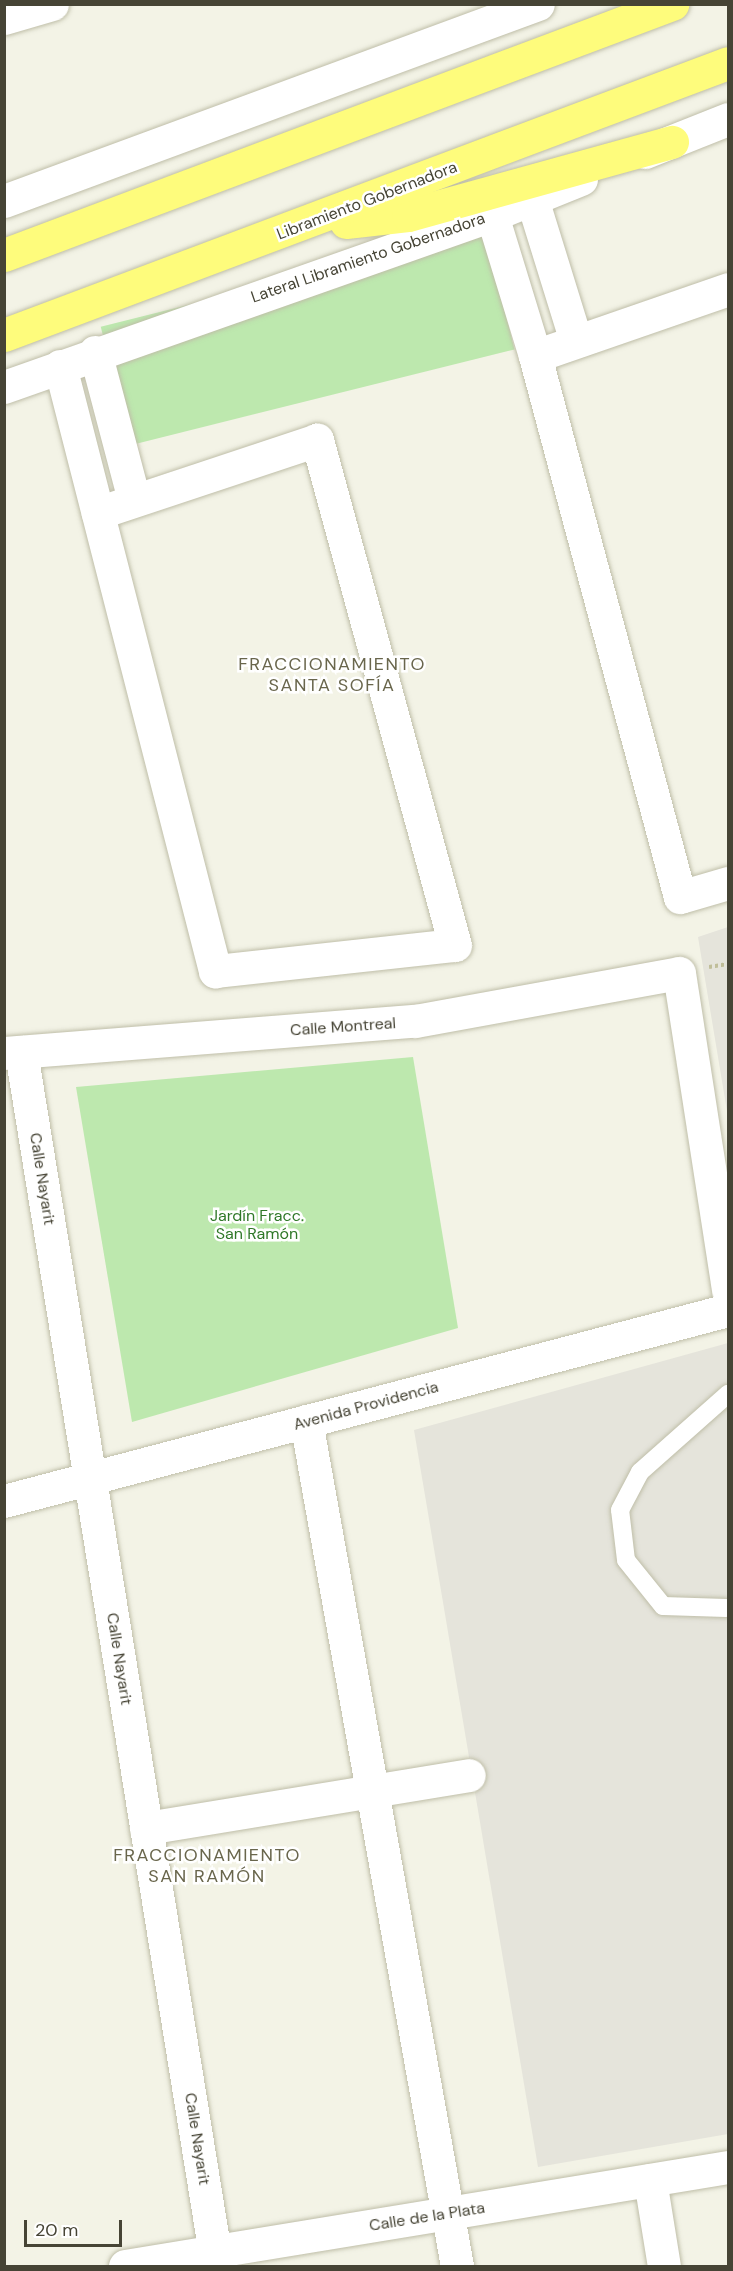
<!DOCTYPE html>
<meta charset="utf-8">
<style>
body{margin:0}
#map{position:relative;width:733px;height:2271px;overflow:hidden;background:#f3f3e6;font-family:"DM Sans",sans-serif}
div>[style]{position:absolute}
.industrial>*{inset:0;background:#e5e4db}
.green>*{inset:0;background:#bde8ae;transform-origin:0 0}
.path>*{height:4px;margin-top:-2px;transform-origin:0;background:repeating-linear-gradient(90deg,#c0be99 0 3px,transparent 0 6px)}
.roads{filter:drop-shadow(0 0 2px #bfbea8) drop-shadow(0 0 2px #bfbea8)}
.service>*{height:18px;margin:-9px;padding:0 9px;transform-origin:9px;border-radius:9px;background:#fff}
.minor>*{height:33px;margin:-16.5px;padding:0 16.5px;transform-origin:16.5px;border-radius:16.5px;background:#fff}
.tertiary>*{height:33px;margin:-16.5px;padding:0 16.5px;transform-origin:16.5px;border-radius:16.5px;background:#fff}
.trunk>*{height:33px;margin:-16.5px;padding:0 16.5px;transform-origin:16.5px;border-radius:16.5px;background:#fefc7c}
span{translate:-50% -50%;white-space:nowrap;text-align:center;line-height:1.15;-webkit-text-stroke:5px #fff;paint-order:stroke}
.street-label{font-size:16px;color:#464435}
.park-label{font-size:16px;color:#2f7828}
.neighbourhood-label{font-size:18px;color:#69664c;letter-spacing:1.5px}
.frame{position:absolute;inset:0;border:6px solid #464435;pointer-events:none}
.scale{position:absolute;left:24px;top:2220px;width:98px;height:27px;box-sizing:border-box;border:3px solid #464435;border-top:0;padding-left:8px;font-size:18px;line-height:21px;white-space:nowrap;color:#464435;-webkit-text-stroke:4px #fff;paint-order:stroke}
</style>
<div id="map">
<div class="industrial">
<i style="clip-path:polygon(728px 927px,728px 1117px,698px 937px)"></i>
<i style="clip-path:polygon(728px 1343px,728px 2134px,538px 2167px,414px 1430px)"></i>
</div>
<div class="green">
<i style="left:485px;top:231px;width:122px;height:396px;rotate:76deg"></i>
<i style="clip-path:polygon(413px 1057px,458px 1328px,132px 1422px,76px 1087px)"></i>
</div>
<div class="path">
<i style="left:709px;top:967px;width:19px;rotate:-9deg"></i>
</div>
<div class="roads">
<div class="service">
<i style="left:726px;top:1608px;width:63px;rotate:-178.2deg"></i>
<i style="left:663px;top:1606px;width:59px;rotate:-128.8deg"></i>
<i style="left:626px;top:1560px;width:50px;rotate:-96.8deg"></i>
<i style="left:620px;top:1510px;width:43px;rotate:-62.2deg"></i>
<i style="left:640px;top:1472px;width:118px;rotate:-41.6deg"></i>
</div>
<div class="minor">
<i style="left:4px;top:18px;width:50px;rotate:-16.3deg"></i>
<i style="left:532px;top:199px;width:149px;rotate:72.8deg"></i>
<i style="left:492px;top:215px;width:147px;rotate:73deg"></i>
<i style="left:535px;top:356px;width:560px;rotate:75deg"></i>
<i style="left:680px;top:897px;width:50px;rotate:-16.3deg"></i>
<i style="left:95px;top:352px;width:153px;rotate:75.2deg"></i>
<i style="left:535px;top:356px;width:204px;rotate:-19.1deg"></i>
<i style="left:60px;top:366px;width:625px;rotate:75.63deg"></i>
<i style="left:215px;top:971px;width:241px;rotate:-6.2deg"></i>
<i style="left:455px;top:945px;width:524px;rotate:-105.28deg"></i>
<i style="left:317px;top:440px;width:231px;rotate:161.6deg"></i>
<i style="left:21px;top:1052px;width:1230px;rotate:80.83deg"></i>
<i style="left:4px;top:1053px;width:412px;rotate:-4.5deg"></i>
<i style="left:415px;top:1021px;width:268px;rotate:-10.3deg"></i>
<i style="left:679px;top:973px;width:321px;rotate:81.2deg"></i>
<i style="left:306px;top:1421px;width:858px;rotate:79.87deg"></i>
<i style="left:4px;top:1501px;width:749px;rotate:-14.78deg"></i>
<i style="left:146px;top:1828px;width:327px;rotate:-9.3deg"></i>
<i style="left:650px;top:2180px;width:87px;rotate:80.8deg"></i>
<i style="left:125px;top:2266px;width:611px;rotate:-9.32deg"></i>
</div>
<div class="tertiary">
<i style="left:645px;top:152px;width:89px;rotate:-21.7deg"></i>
<i style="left:4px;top:201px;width:569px;rotate:-20.25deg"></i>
<i style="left:4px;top:387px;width:517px;rotate:-19.42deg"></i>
<i style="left:492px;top:215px;width:96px;rotate:-22deg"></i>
</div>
<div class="trunk">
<i style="left:346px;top:222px;width:62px;rotate:-6.4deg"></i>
<i style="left:408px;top:215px;width:274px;rotate:-15.5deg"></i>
<i style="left:4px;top:255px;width:714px;rotate:-20.59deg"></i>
<i style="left:4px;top:335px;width:773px;rotate:-20.59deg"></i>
</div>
</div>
<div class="street-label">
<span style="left:367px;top:201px;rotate:-21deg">Libramiento Gobernadora</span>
<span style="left:368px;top:258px;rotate:-19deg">Lateral Libramiento Gobernadora</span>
<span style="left:343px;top:1027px;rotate:-4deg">Calle Montreal</span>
<span style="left:42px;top:1179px;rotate:81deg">Calle Nayarit</span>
<span style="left:366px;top:1406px;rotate:-15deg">Avenida Providencia</span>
<span style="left:119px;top:1659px;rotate:81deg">Calle Nayarit</span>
<span style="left:197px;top:2139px;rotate:81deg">Calle Nayarit</span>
<span style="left:427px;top:2217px;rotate:-9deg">Calle de la Plata</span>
</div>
<div class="park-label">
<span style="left:257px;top:1225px">Jardín Fracc.<br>San Ramón</span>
</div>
<div class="neighbourhood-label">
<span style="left:332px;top:675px">FRACCIONAMIENTO<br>SANTA SOFÍA</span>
<span style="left:207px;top:1866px">FRACCIONAMIENTO<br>SAN RAMÓN</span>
</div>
<div class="frame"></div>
<div class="scale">20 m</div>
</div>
